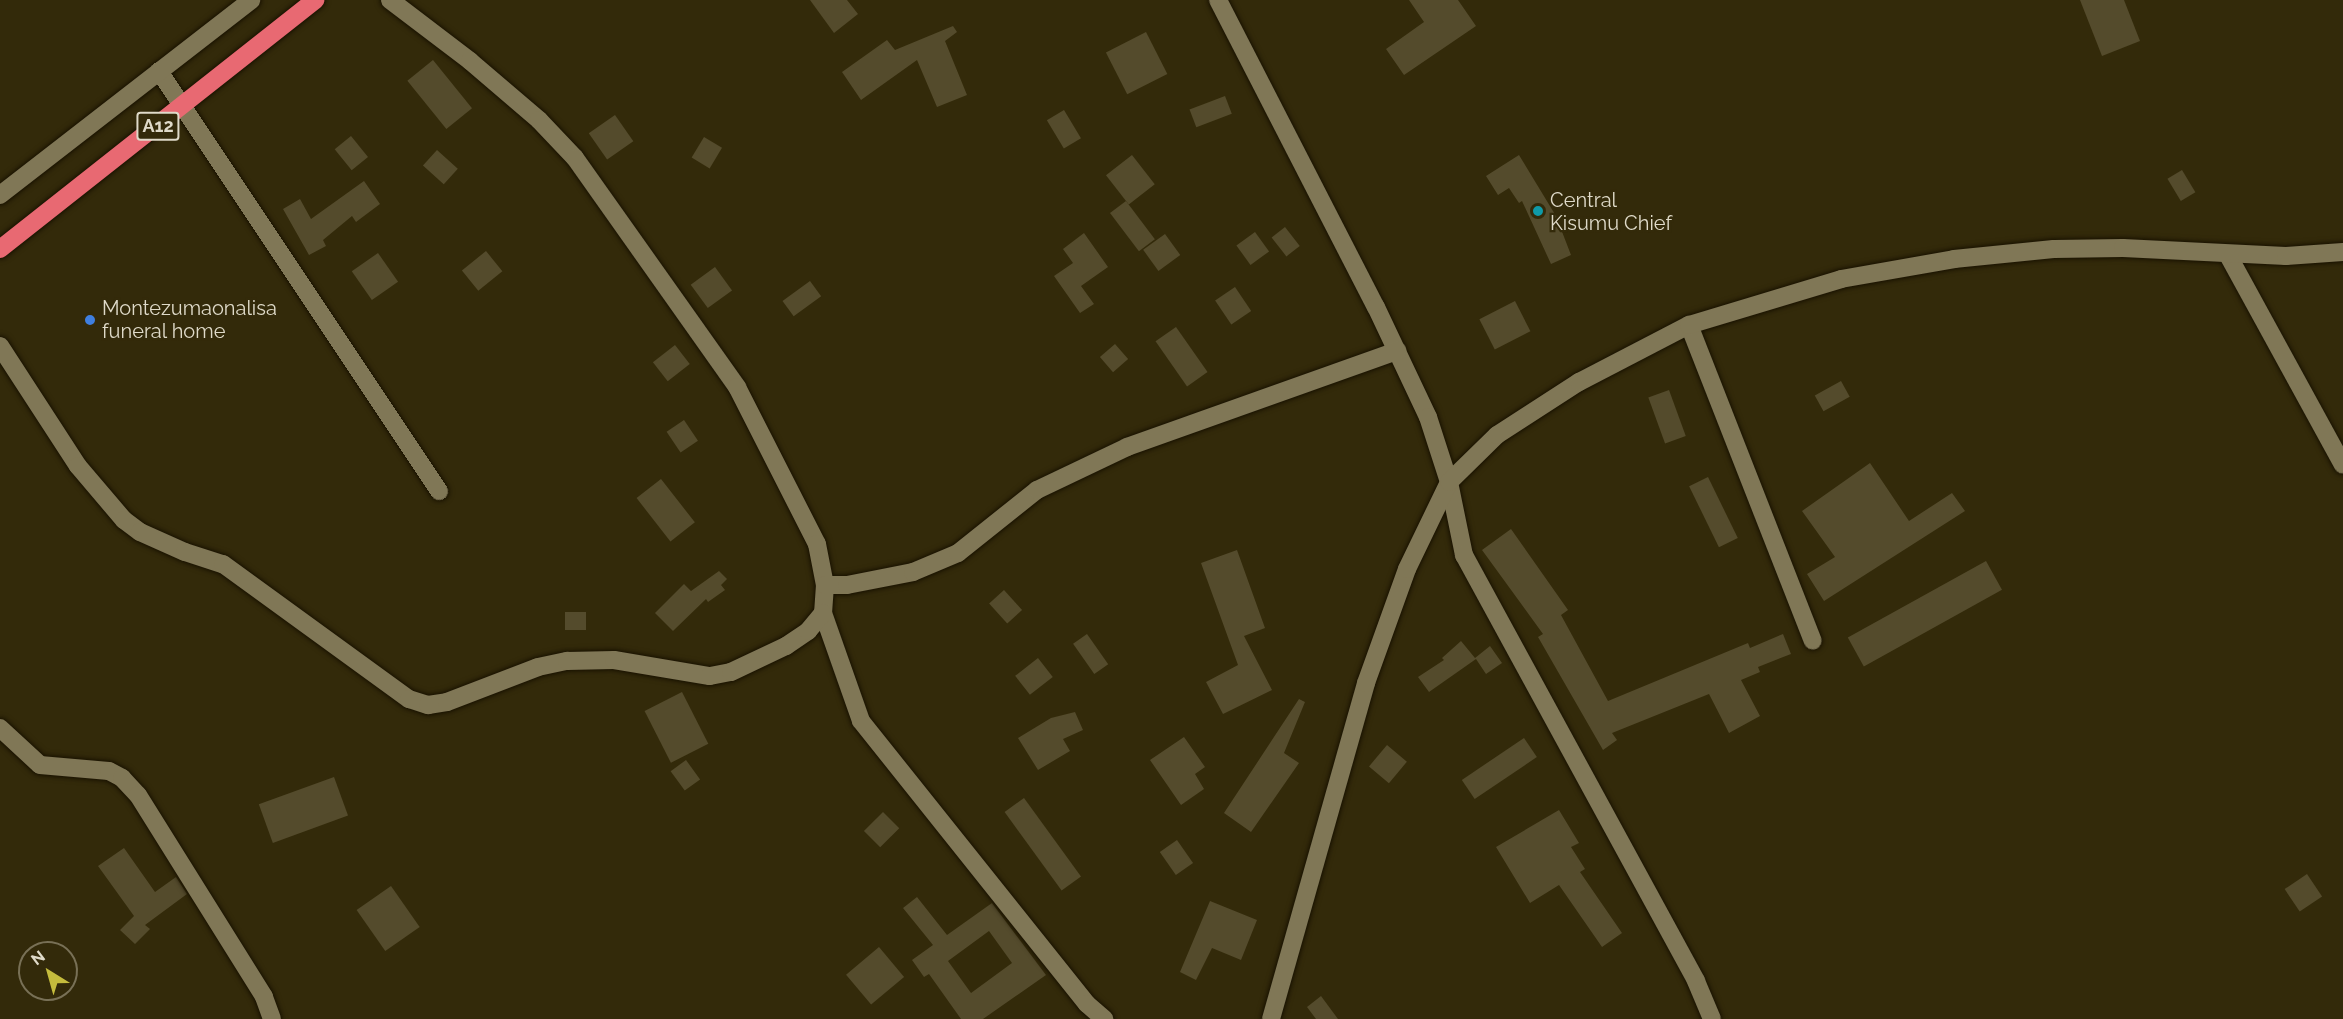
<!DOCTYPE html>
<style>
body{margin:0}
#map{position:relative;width:2343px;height:1019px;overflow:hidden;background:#332a0a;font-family:Raleway,sans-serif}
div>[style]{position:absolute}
.building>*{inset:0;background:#544b2c;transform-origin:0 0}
.roads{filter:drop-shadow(0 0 2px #191200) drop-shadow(0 0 2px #191200)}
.minor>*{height:18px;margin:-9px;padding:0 9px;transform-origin:9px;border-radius:9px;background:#807756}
.highway>*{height:18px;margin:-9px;padding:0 9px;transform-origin:9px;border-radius:9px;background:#e86972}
.dots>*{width:16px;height:16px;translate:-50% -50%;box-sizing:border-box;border:3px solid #332a0a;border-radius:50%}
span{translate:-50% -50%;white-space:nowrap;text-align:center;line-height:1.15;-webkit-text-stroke:4.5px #332a0a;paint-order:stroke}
.shield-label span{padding:2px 4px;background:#332a0a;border:2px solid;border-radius:4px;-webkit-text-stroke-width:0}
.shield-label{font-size:18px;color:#dfdac9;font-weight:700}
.poi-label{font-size:20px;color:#dfdac9}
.left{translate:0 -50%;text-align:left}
.north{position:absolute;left:18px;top:941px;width:60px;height:60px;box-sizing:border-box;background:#332a0a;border:2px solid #787056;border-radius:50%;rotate:323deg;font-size:16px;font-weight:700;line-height:24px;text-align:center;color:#dfdac9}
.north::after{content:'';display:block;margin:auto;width:21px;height:27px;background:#c5bc3d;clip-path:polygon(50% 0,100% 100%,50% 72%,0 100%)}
</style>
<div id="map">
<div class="building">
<i style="clip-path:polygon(810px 0,847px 0,858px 14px,834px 33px)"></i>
<i style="clip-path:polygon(1409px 0,1458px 0,1476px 26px,1404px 75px,1386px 49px,1424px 22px)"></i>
<i style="clip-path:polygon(2080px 0,2124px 0,2140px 41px,2102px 56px)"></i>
<i style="clip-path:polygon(953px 26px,957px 32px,945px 41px,967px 95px,937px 107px,917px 60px,861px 100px,842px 72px,887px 40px,895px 50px)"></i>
<i style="left:1146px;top:32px;width:47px;height:45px;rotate:63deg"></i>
<i style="left:433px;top:60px;width:62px;height:33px;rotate:51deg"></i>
<i style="left:1225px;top:96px;width:19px;height:38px;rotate:69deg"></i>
<i style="left:1064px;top:110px;width:33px;height:20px;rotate:59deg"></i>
<i style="left:615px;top:115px;width:32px;height:32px;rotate:55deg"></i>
<i style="left:351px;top:136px;width:27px;height:21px;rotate:51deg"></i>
<i style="left:704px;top:137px;width:21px;height:24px;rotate:31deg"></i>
<i style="left:437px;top:150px;width:28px;height:21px;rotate:42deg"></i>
<i style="left:1132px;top:155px;width:37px;height:33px;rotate:52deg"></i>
<i style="clip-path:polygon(1519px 155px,1556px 216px,1571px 255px,1551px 264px,1522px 201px,1519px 203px,1509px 188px,1498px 195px,1486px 176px)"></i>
<i style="left:2182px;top:170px;width:26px;height:17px;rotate:59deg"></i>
<i style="clip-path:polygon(364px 181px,380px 204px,356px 222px,352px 216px,323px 240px,326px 246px,309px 255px,283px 209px,300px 199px,311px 219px)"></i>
<i style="left:1126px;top:201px;width:48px;height:20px;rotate:53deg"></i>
<i style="left:1285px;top:227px;width:24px;height:17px;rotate:52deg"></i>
<i style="left:1255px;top:232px;width:24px;height:23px;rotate:54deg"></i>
<i style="clip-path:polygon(1084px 233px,1108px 267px,1081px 286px,1094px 304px,1080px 313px,1054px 276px,1073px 263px,1063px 249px)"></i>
<i style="left:1165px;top:234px;width:26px;height:27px;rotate:54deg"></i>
<i style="left:486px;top:251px;width:26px;height:31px;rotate:51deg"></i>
<i style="left:378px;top:253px;width:35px;height:32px;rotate:55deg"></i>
<i style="left:715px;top:267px;width:29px;height:30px;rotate:54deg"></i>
<i style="left:810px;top:281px;width:19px;height:34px;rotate:54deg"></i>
<i style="left:1235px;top:287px;width:29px;height:24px;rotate:56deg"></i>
<i style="left:1515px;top:301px;width:34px;height:40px;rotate:63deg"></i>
<i style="left:1176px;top:327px;width:55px;height:25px;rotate:55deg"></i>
<i style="left:1115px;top:344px;width:20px;height:20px;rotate:49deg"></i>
<i style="left:675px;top:345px;width:24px;height:28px;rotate:52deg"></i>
<i style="left:1841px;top:381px;width:18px;height:30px;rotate:61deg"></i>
<i style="left:1669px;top:390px;width:49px;height:22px;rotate:70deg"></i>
<i style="left:684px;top:420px;width:25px;height:21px;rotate:56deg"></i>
<i style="clip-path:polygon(1870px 463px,1909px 521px,1952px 493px,1965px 511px,1824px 601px,1807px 574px,1835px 557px,1802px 511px)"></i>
<i style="left:1708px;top:477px;width:68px;height:21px;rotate:64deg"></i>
<i style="left:661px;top:479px;width:55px;height:31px;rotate:52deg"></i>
<i style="clip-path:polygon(1511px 529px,1568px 610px,1561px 615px,1608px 701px,1748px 643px,1750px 648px,1783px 634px,1791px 654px,1758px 667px,1760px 672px,1741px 680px,1760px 716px,1729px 733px,1709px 694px,1612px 733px,1617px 740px,1603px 750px,1538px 637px,1543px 634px,1482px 550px)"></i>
<i style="clip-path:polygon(1237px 550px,1265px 628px,1244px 636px,1272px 690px,1223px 714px,1206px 682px,1238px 665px,1201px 563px)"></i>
<i style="left:1986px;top:561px;width:33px;height:158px;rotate:61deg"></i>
<i style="clip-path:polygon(719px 571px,727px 579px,721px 585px,725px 590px,708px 602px,706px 599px,673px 631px,655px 613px,684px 584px,691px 591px)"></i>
<i style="left:1004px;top:590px;width:27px;height:20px;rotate:48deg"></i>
<i style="left:565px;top:612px;width:21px;height:18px"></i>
<i style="left:1087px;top:634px;width:37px;height:17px;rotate:55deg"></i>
<i style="clip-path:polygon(1461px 641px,1475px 658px,1490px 646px,1502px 663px,1486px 674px,1476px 659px,1429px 692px,1418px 677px,1444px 660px,1442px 658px)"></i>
<i style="left:1038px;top:658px;width:24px;height:29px;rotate:52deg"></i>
<i style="left:682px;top:692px;width:58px;height:42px;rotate:63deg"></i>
<i style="clip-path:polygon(1299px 699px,1305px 702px,1284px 753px,1299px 763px,1251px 832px,1224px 813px)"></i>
<i style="clip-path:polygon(1075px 712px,1083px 730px,1063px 739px,1070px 751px,1038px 770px,1018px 738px,1051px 718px)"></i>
<i style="clip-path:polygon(1184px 737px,1205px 767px,1195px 774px,1204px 789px,1181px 805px,1150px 760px)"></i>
<i style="left:1524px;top:738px;width:23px;height:75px;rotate:56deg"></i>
<i style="left:1387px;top:745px;width:26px;height:28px;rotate:40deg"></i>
<i style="left:686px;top:760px;width:24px;height:19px;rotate:54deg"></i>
<i style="left:334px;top:777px;width:41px;height:80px;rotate:70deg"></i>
<i style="left:1024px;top:798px;width:97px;height:24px;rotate:54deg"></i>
<i style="clip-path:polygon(1559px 810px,1579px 843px,1571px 847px,1585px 869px,1580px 872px,1622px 933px,1602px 947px,1559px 885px,1530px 903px,1496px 847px)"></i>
<i style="left:883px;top:812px;width:23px;height:27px;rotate:45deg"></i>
<i style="left:1177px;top:840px;width:28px;height:21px;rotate:55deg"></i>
<i style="clip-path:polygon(124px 848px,155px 892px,176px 877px,187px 894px,145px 925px,150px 929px,135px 944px,120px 930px,134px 916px,98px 866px)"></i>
<i style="left:2307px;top:874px;width:27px;height:27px;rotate:56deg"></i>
<i style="left:391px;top:886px;width:50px;height:42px;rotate:55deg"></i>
<i style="clip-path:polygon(evenodd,917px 897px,947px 935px,992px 903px,1046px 975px,983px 1019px,961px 1019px,929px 974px,924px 977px,912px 960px,933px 945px,903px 908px,917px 897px,989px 931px,1012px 963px,971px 993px,948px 961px,989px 931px)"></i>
<i style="clip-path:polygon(1210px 901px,1257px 920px,1241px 960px,1212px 948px,1196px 980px,1180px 972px)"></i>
<i style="left:879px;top:947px;width:39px;height:43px;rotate:50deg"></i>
<i style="clip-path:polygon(1321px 996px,1338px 1019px,1316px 1019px,1307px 1007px)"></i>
</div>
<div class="roads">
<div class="minor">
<i style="left:390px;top:0;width:101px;rotate:37.3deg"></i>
<i style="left:470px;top:61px;width:91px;rotate:40.5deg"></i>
<i style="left:539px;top:120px;width:52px;rotate:46.5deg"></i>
<i style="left:575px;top:158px;width:281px;rotate:54.7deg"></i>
<i style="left:737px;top:387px;width:176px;rotate:63deg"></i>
<i style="left:817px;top:544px;width:42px;rotate:79deg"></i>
<i style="left:825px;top:585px;width:28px;rotate:94deg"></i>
<i style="left:823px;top:613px;width:114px;rotate:70.6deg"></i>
<i style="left:861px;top:721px;width:362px;rotate:51.4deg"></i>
<i style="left:1087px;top:1004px;width:23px;rotate:41deg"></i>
<i style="left:1218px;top:0;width:345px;rotate:62.8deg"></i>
<i style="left:1376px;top:307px;width:122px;rotate:64.7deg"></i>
<i style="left:1428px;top:417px;width:68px;rotate:72.1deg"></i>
<i style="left:1449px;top:482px;width:75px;rotate:78.4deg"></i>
<i style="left:1464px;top:555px;width:485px;rotate:61.4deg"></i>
<i style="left:1696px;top:981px;width:41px;rotate:67.2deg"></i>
<i style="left:159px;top:71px;width:505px;rotate:56.31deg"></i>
<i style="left:0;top:195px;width:318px;rotate:-37.8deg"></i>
<i style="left:2228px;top:255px;width:239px;rotate:61.3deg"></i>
<i style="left:1689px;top:325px;width:339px;rotate:68.6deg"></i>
<i style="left:0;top:346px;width:143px;rotate:57deg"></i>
<i style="left:78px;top:466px;width:71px;rotate:49.6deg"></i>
<i style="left:124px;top:520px;width:20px;rotate:37deg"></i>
<i style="left:140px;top:532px;width:49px;rotate:24deg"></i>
<i style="left:185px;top:552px;width:40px;rotate:18deg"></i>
<i style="left:223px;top:564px;width:230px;rotate:36deg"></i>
<i style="left:409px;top:699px;width:20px;rotate:18deg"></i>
<i style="left:428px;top:705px;width:19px;rotate:-9deg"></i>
<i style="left:447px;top:702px;width:97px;rotate:-21deg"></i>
<i style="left:538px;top:667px;width:30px;rotate:-12deg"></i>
<i style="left:567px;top:661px;width:47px;rotate:-1.2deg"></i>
<i style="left:614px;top:660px;width:97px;rotate:9.5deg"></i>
<i style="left:710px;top:676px;width:21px;rotate:-11deg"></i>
<i style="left:731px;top:672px;width:61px;rotate:-25.3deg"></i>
<i style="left:786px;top:646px;width:27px;rotate:-34deg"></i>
<i style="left:808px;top:631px;width:23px;rotate:-50deg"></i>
<i style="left:825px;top:585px;width:22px"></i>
<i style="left:847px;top:585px;width:67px;rotate:-11.1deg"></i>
<i style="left:913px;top:572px;width:49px;rotate:-22.9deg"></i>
<i style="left:958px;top:553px;width:101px;rotate:-38.6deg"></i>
<i style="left:1037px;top:490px;width:100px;rotate:-25.5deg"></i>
<i style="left:1127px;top:447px;width:287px;rotate:-19.6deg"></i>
<i style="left:0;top:728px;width:54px;rotate:42.8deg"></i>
<i style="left:40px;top:765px;width:69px;rotate:5deg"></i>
<i style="left:109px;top:771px;width:15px;rotate:28deg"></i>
<i style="left:122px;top:778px;width:23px;rotate:47deg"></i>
<i style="left:138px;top:795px;width:238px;rotate:58deg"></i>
<i style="left:264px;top:997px;width:23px;rotate:70deg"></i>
<i style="left:1271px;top:1019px;width:349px;rotate:-74.2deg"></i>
<i style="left:1366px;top:683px;width:121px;rotate:-70.2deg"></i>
<i style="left:1407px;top:569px;width:97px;rotate:-64.2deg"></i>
<i style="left:1449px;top:482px;width:67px;rotate:-44.4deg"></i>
<i style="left:1497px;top:435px;width:98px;rotate:-32.9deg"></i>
<i style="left:1579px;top:382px;width:124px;rotate:-27.4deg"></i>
<i style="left:1689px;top:325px;width:159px;rotate:-16.8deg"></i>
<i style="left:1841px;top:279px;width:115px;rotate:-10deg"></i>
<i style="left:1954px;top:259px;width:100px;rotate:-5.7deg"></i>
<i style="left:2054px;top:249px;width:69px;rotate:-0.8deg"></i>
<i style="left:2123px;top:248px;width:163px;rotate:2.8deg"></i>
<i style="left:2286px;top:256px;width:57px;rotate:-4deg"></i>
</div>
<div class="highway">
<i style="left:0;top:249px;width:402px;rotate:-38.3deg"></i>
</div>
</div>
<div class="dots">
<i style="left:1538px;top:211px;background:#0f9aa8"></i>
<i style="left:90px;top:320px;background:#3f7fe0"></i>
</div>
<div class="shield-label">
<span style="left:158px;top:126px">A12</span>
</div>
<div class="poi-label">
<span class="left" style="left:1550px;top:212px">Central<br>Kisumu Chief</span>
<span class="left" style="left:102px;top:320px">Montezumaonalisa<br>funeral home</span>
</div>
<div class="north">N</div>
</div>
